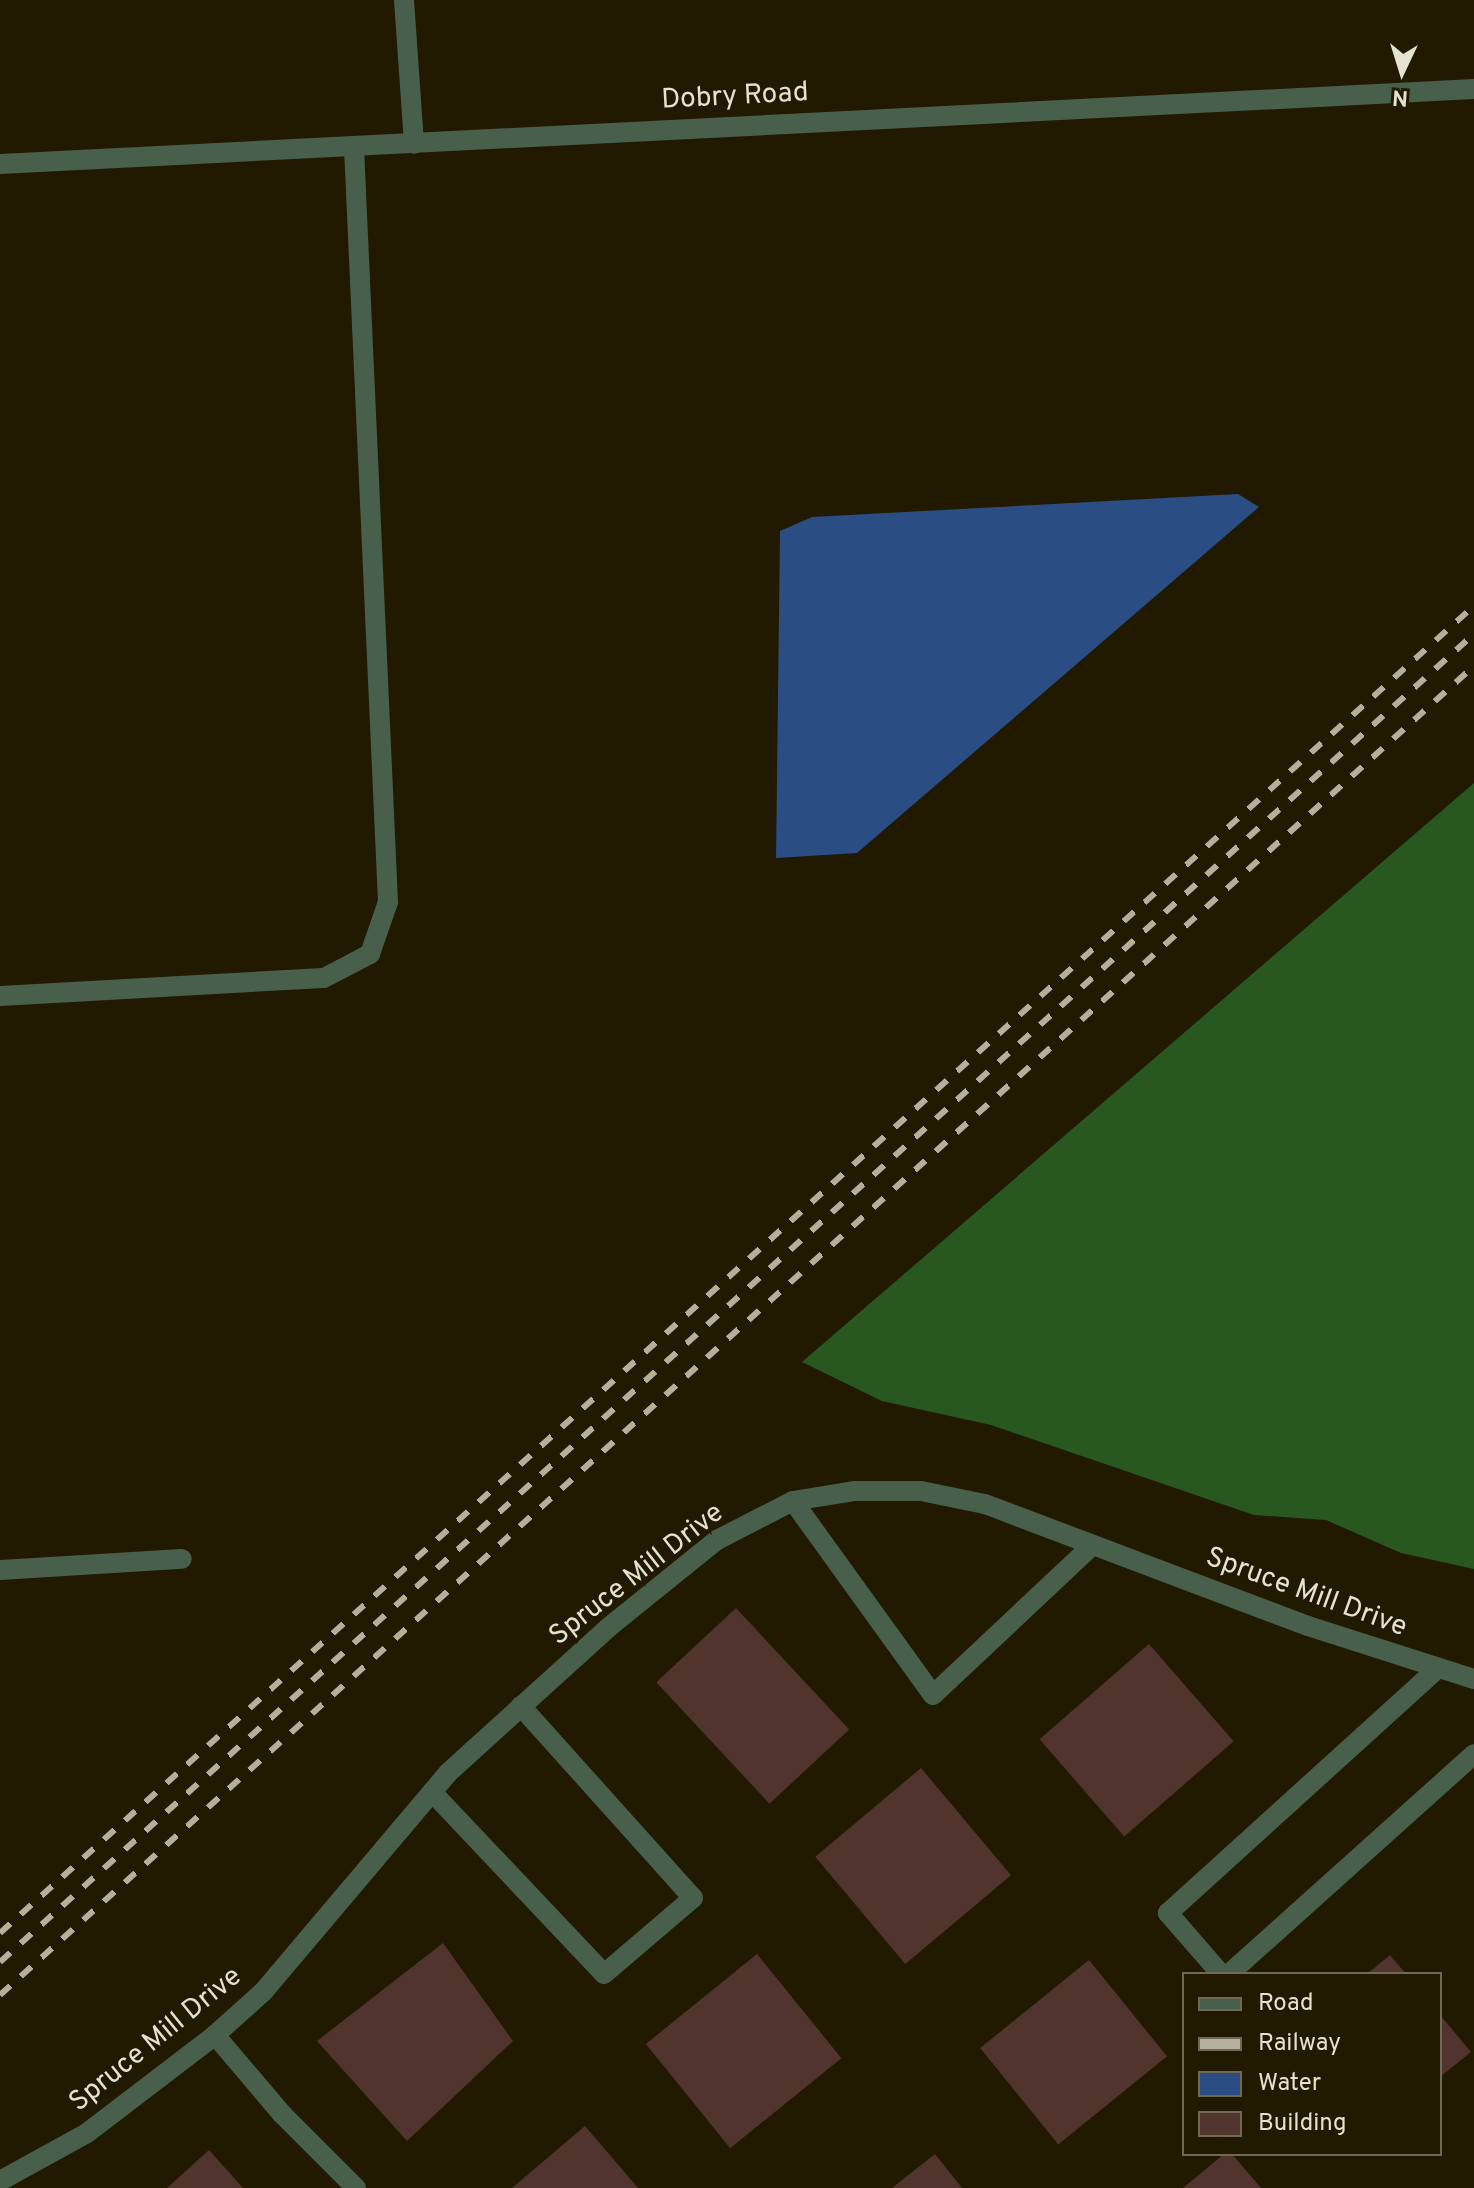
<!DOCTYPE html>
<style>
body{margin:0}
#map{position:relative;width:1474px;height:2188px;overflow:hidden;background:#211a00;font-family:Overpass,sans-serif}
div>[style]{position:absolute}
.forest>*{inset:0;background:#285720}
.water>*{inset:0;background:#2a4d84}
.building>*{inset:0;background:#52342e;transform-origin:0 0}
.service>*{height:20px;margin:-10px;padding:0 10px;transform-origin:10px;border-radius:10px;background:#48604b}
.minor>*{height:20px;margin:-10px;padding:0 10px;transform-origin:10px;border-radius:10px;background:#48604b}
.rail>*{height:6px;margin-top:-3px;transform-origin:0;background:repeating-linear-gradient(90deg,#b5b09e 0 14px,transparent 0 28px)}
span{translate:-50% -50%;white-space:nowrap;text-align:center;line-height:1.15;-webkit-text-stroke:6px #211a00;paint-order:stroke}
.street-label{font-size:28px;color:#e6e2d2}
.legend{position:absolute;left:1182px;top:1972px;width:260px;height:184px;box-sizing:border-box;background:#211a00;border:2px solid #706a54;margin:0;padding:10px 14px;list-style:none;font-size:24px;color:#e6e2d2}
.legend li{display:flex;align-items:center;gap:16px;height:40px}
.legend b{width:40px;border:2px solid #706a54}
.north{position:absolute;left:1362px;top:32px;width:80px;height:80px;-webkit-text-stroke:6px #211a00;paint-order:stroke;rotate:184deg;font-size:22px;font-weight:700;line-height:32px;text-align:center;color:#e6e2d2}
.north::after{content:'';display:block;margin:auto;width:28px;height:36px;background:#e6e2d2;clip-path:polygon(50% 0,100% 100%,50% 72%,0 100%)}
</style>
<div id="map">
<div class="forest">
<i style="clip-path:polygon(1474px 783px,1474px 1569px,1401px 1553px,1326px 1520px,1254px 1515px,991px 1425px,882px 1401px,802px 1362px)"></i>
</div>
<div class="water">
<i style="clip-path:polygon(1238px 494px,1259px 507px,857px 853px,776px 858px,780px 531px,812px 517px)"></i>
</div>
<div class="building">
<i style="left:736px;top:1608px;width:166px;height:109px;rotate:47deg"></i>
<i style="left:1149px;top:1644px;width:129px;height:145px;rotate:49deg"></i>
<i style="left:921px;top:1768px;width:140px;height:138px;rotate:50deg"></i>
<i style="clip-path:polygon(443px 1943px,513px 2041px,407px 2141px,317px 2041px)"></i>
<i style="left:757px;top:1954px;width:134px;height:143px;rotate:51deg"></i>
<i style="clip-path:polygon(1390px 1955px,1406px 1974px,1367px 1974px)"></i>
<i style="left:1089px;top:1960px;width:124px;height:140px;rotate:51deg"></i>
<i style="clip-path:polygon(1440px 2015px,1471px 2052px,1440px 2077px)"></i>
<i style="clip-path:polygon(585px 2126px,638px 2188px,512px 2188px)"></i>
<i style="clip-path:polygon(209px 2150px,243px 2188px,167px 2188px)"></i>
<i style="clip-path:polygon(935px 2154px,962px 2188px,892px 2188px)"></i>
<i style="clip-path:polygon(1224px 2154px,1232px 2154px,1261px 2188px,1183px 2188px)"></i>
</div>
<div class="service">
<i style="left:404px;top:0;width:144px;rotate:86deg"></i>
<i style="left:0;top:1570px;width:182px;rotate:-3.5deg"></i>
</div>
<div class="minor">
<i style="left:0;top:164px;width:1476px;rotate:-2.91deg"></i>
<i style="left:0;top:996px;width:324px;rotate:-3.2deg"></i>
<i style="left:324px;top:978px;width:52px;rotate:-27.6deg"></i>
<i style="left:370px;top:954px;width:55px;rotate:-70.9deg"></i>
<i style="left:388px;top:902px;width:756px;rotate:-92.58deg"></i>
<i style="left:793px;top:1501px;width:239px;rotate:54.2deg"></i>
<i style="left:933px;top:1695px;width:219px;rotate:-43.2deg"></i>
<i style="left:432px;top:1792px;width:250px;rotate:46.6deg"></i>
<i style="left:604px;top:1974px;width:117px;rotate:-40.5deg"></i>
<i style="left:693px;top:1898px;width:258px;rotate:-131.9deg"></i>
<i style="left:1221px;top:1974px;width:81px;rotate:-131deg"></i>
<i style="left:1168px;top:1913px;width:363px;rotate:-42.2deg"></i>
<i style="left:1229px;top:1974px;width:329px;rotate:-41.9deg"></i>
<i style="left:215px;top:2035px;width:104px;rotate:49.7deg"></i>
<i style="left:282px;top:2114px;width:105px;rotate:45deg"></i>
<i style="left:0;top:2181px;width:99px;rotate:-28.9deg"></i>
<i style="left:87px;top:2133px;width:161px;rotate:-37.4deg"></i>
<i style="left:215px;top:2035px;width:64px;rotate:-41.9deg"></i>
<i style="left:263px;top:1992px;width:287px;rotate:-49.8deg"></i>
<i style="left:448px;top:1773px;width:217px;rotate:-42.2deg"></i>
<i style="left:609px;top:1627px;width:139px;rotate:-38.9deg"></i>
<i style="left:717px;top:1540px;width:85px;rotate:-27.2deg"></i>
<i style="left:793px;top:1501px;width:63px;rotate:-9.2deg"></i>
<i style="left:855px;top:1491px;width:66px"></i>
<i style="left:921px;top:1491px;width:65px;rotate:11.5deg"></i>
<i style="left:985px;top:1504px;width:345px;rotate:20.7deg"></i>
<i style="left:1308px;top:1626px;width:174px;rotate:17.7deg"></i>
</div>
<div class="rail">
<i style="left:0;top:1933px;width:1983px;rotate:-42deg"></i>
<i style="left:0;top:1962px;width:1984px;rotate:-42.02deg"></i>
<i style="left:0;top:1995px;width:1985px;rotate:-42.04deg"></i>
</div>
<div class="street-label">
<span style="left:735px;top:97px;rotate:-3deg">Dobry Road</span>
<span style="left:637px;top:1575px;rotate:-38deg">Spruce Mill Drive</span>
<span style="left:1306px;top:1593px;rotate:20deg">Spruce Mill Drive</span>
<span style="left:156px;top:2040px;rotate:-39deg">Spruce Mill Drive</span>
</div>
<ul class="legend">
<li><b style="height:10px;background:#48604b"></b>Road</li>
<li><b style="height:10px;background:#b5b09e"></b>Railway</li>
<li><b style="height:22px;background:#2a4d84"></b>Water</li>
<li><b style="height:22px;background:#52342e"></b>Building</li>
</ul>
<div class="north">N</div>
</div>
